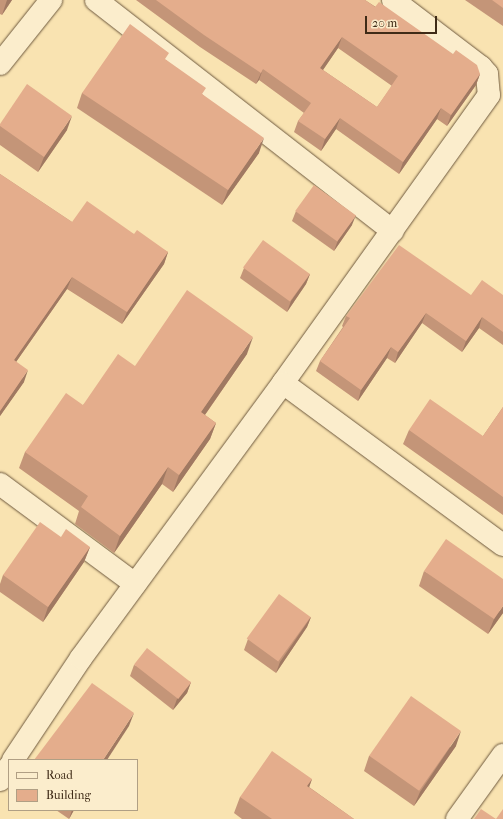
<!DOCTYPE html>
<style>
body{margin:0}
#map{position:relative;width:503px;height:819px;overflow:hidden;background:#f9e3b1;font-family:"IM FELL French Canon",serif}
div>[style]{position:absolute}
.roads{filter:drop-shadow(0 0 1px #6e593e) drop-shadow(0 0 1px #6e593e)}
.street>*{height:22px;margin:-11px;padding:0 11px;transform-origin:11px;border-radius:11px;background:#fbedcc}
.wall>*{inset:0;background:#c49578}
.shaded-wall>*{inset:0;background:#a07962}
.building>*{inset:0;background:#e4ad8c;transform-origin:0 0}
span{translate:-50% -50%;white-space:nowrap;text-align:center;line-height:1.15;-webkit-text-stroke:3px #fbedcc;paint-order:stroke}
.legend{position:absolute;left:8px;top:759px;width:130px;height:52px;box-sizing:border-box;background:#fbedcc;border:1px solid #b09f84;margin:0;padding:5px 7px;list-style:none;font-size:12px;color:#3f2b17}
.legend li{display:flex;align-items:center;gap:8px;height:20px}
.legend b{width:20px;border:1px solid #b09f84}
.scale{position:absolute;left:365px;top:16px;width:72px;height:18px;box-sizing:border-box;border:2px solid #3f2b17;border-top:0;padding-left:5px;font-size:12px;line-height:14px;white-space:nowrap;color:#3f2b17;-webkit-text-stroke:3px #fbedcc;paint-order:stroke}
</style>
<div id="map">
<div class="roads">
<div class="street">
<i style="left:96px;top:0;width:376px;rotate:37.9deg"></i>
<i style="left:393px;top:0;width:111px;rotate:37.3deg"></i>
<i style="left:481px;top:67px;width:9px;rotate:49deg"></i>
<i style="left:487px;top:74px;width:21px;rotate:85deg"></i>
<i style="left:489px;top:95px;width:354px;rotate:125.6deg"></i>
<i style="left:283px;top:383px;width:273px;rotate:36.4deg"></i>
<i style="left:0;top:64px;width:82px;rotate:-51.4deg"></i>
<i style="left:0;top:484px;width:168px;rotate:36.5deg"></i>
<i style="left:13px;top:760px;width:123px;rotate:-56.3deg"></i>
<i style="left:81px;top:658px;width:341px;rotate:-53.7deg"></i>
<i style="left:0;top:780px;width:16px;rotate:-55deg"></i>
<i style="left:457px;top:819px;width:79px;rotate:-54.3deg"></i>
</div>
</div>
<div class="wall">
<i style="clip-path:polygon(0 0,12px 0,2px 15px,0 14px)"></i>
<i style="clip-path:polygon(evenodd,136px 0,365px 0,480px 74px,476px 85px,447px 126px,437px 119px,399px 174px,336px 129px,321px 151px,294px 132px,298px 121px,304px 113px,259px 80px,256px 84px,200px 47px,136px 0,338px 48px,392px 86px,377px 107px,323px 70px,338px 48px)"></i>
<i style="clip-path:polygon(465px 0,503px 0,503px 26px)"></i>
<i style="clip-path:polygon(166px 60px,203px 95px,259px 153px,222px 205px,77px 108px,82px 93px)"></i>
<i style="clip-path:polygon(0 124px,67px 130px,38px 172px,0 145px)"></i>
<i style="clip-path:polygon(0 174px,72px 222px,134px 234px,168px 252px,164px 264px,122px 324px,67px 289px,16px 362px,24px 382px,0 416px)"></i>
<i style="clip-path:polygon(296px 211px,352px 225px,334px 251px,292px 221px)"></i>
<i style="clip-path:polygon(244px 268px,310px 274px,306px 284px,287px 312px,240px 278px)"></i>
<i style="clip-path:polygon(471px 295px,503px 295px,503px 345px,479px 328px,462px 352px,422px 323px,395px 363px,387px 358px,358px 401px,316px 371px,320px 361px,343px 327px,342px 326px,346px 316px)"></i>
<i style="clip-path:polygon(247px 354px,205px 415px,216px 423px,210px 439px,173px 492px,162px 484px,114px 553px,75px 524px,79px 511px,19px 468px,25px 452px,83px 405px,135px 366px)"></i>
<i style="clip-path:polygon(503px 407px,503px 515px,403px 444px,409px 430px,483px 436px)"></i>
<i style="clip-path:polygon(90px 547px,84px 562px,43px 622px,0 592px,0 584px,3px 575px)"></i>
<i style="clip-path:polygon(424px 571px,503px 613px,488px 634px,419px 586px)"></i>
<i style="clip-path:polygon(311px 617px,307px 627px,276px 673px,244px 650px,248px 639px)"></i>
<i style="clip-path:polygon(134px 665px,191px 682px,187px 693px,173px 710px,130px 676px)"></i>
<i style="clip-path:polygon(456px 746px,414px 806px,364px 771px,369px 756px)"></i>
<i style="clip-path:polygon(312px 779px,309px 787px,354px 819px,242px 819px,234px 813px,240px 797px)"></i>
<i style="clip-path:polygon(56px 810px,74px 810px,69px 819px)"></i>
</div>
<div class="shaded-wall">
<i style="clip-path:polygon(7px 0,12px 0,2px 15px)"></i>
<i style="clip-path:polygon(342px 37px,338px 48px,316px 80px,320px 68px)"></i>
<i style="clip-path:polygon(263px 69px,259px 80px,256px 84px,261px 73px)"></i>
<i style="clip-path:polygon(480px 74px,476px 85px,447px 126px,451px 115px)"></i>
<i style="clip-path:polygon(441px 108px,437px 119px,399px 174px,403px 162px)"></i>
<i style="clip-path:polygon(72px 116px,67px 130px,38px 172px,44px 157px)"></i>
<i style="clip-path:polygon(340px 118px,336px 129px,321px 151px,325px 139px)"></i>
<i style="clip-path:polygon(264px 138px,259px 153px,222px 205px,228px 190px)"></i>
<i style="clip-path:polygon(356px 215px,352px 225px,334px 251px,338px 240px)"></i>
<i style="clip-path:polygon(168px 252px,164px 264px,122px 324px,127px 312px)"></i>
<i style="clip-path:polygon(310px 274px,306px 284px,287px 312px,291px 301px)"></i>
<i style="clip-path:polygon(72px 277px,67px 289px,9px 372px,14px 360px)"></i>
<i style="clip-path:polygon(426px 313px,422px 323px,395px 363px,398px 352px)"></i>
<i style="clip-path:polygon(482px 317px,479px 328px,462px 352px,466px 341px)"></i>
<i style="clip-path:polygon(253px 337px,247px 354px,195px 429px,201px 412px)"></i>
<i style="clip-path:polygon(391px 347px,387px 358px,358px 401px,361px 390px)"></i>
<i style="clip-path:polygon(28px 370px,24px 382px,0 416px,0 411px)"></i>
<i style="clip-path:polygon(216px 423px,210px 439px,173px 492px,179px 475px)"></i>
<i style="clip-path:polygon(168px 467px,162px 484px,114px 553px,120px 536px)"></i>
<i style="clip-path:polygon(90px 547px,84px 562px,43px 622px,48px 607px)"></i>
<i style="clip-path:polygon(503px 606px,503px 613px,488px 634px,494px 619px)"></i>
<i style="clip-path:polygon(311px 617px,307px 627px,276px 673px,280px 662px)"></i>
<i style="clip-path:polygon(191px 682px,187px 693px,173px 710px,177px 699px)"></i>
<i style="clip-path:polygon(134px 713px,129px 726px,107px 760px,103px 760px)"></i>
<i style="clip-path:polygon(461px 731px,456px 746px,414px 806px,420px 792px)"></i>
<i style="clip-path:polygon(312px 779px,306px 796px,307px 786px)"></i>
<i style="clip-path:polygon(72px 810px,74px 810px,69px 819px)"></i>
</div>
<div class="building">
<i style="clip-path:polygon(evenodd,156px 0,365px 0,375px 7px,379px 2px,453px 54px,456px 50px,477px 65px,480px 74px,451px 115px,441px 108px,403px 162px,340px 118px,325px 139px,298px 121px,311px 103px,263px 69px,261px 73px,204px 35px,156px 0,342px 37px,398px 76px,377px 107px,320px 68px,342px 37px)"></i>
<i style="clip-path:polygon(492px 0,503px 0,503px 8px)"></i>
<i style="clip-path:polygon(130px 24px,169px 53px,165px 59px,206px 88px,202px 94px,264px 138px,228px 190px,82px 93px)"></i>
<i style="clip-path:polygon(27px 84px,72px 116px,44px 157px,0 126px,0 124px)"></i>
<i style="clip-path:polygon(0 174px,72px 222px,87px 201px,134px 234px,137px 230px,168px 252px,127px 312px,72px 277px,14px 360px,28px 370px,0 411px)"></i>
<i style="left:314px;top:185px;width:52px;height:32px;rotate:36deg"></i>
<i style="left:263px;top:240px;width:58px;height:34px;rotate:36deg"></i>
<i style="clip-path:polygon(399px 245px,471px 295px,482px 280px,503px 295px,503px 332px,482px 317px,466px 341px,426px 313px,398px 352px,391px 347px,361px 390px,320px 361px,350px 318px,346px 316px)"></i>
<i style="clip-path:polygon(187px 290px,253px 337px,201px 412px,216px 423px,179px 475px,168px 467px,120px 536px,81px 507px,88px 496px,25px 452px,66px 393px,83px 405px,118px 354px,135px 366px)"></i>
<i style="clip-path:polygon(430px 399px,483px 436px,503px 407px,503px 497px,409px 430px)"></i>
<i style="clip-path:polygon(40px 522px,61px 537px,66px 529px,90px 547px,48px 607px,3px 575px)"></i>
<i style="clip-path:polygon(446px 539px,503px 579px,503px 606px,494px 619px,424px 571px)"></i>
<i style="left:279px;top:594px;width:39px;height:55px;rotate:36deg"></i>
<i style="left:147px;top:648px;width:56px;height:21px;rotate:38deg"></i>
<i style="clip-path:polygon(92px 683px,134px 713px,103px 760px,34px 760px)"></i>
<i style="left:411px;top:696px;width:61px;height:73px;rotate:35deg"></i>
<i style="clip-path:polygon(272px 751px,312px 779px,307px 786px,354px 819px,272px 819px,240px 797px)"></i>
<i style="clip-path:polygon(481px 809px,496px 819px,474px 819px)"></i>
<i style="clip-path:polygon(503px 809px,503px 819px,496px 819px)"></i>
</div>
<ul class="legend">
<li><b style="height:5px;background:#fbedcc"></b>Road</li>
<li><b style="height:11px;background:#e4ad8c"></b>Building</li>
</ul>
<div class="scale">20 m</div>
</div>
